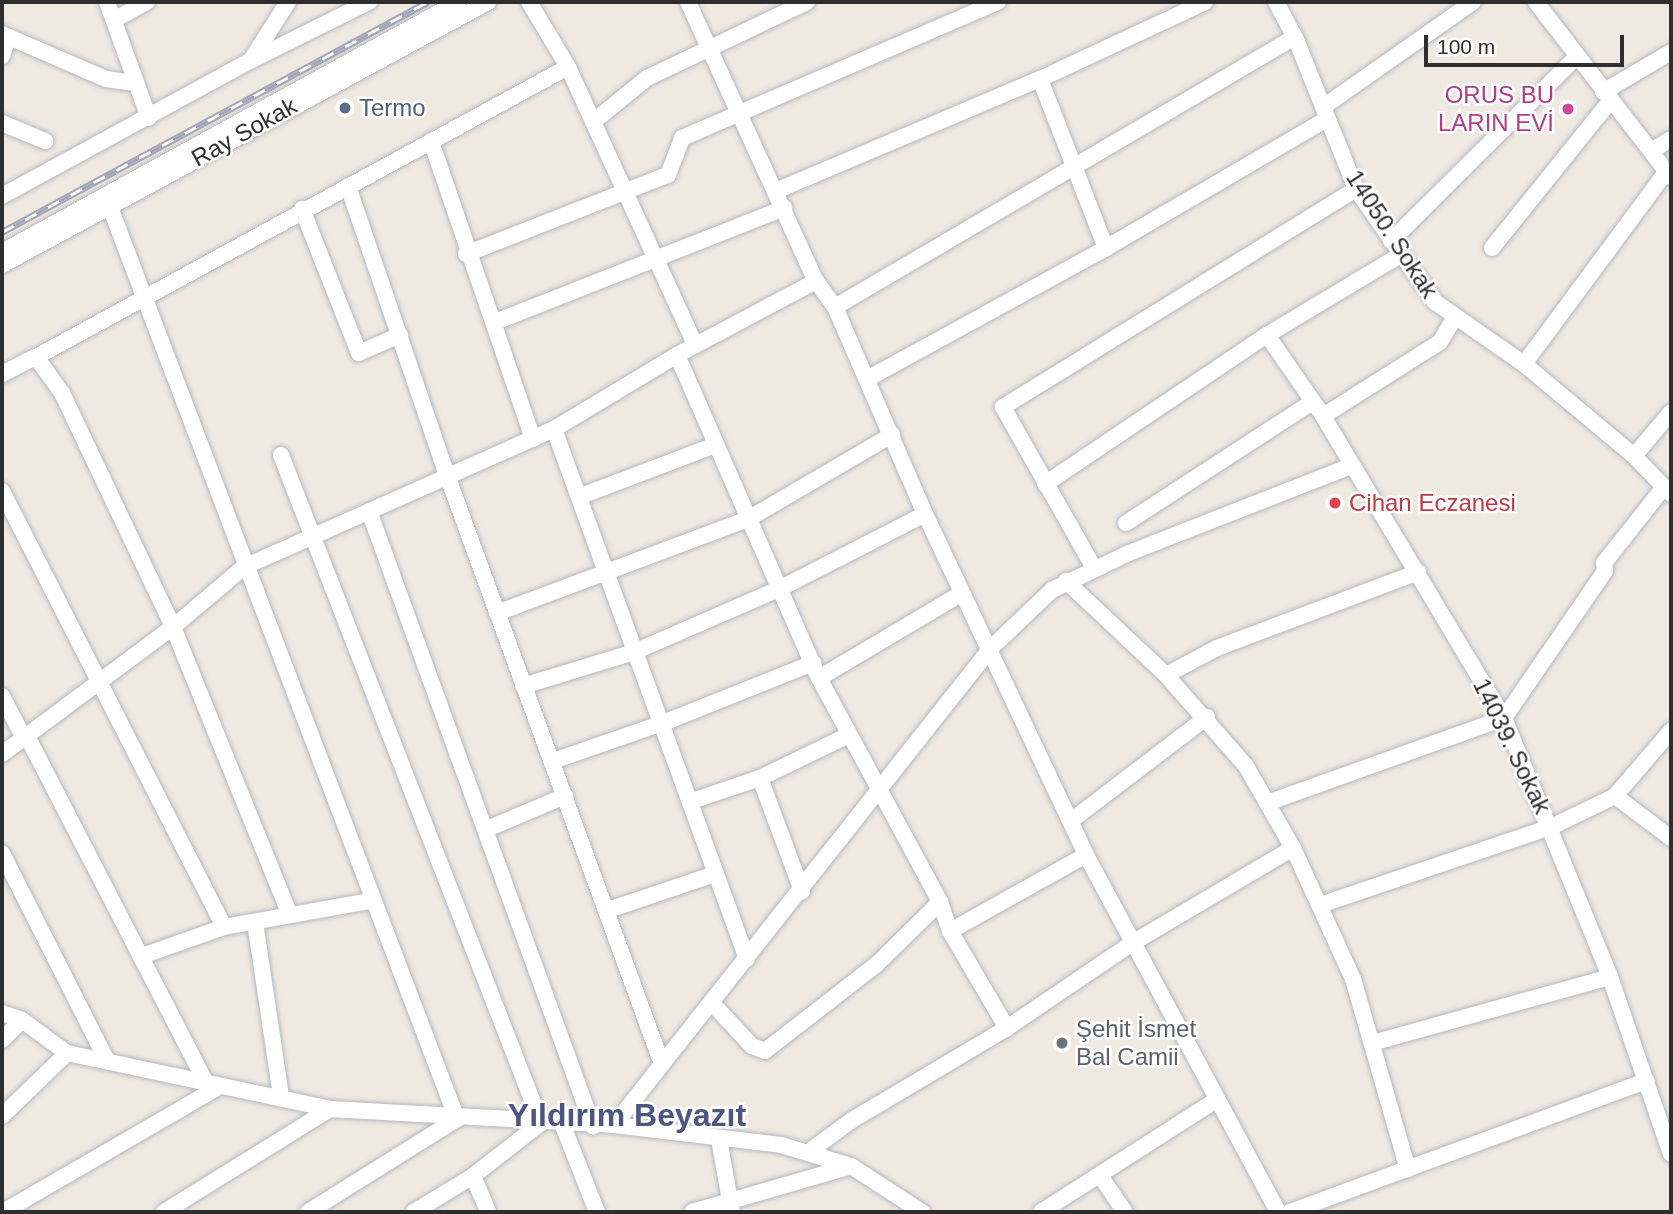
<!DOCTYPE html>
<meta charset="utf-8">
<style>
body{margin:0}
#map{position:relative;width:1673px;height:1214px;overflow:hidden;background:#efe9e1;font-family:Helvetica,sans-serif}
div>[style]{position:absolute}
.roads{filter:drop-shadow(0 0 2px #b4b7c1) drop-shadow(0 0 2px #b4b7c1)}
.minor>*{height:16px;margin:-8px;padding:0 8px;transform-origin:8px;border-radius:8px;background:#fff}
.rail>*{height:7px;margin-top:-3.5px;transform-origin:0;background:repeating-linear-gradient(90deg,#fff 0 13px,#a3a6b8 0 26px);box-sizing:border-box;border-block:2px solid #a3a6b8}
.dots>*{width:19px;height:19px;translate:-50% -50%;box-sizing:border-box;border:4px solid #fff;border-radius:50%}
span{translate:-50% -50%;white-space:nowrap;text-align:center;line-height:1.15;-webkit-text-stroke:5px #fff;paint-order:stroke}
.hotel-label{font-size:24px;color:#b23c85}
.right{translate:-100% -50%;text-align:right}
.service-label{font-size:24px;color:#4e5e75}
.left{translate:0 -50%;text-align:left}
.street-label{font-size:24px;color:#2e2e2e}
.health-label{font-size:24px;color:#be3a42}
.worship-label{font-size:24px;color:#5b616d}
.district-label{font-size:32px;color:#4d5680;font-weight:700}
.frame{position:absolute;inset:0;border:4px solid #2e2e2e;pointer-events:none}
.scale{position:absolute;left:1424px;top:35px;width:200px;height:32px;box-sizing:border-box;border:4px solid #2e2e2e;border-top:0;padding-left:9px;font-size:21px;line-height:24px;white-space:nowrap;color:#2e2e2e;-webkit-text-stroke:5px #fff;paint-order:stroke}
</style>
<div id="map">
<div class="roads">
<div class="minor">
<i style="left:107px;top:2px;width:123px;rotate:70.1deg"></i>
<i style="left:529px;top:2px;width:76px;rotate:59deg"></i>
<i style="left:568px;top:67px;width:306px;rotate:65.4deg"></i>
<i style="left:688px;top:2px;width:307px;rotate:65.4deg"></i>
<i style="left:816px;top:281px;width:32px;rotate:54deg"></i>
<i style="left:835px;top:307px;width:226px;rotate:66.5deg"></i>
<i style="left:925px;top:514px;width:377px;rotate:64.7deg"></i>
<i style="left:1086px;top:855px;width:405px;rotate:61.7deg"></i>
<i style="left:1276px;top:2px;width:40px;rotate:62deg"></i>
<i style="left:1295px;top:37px;width:164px;rotate:68.1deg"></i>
<i style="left:1356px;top:189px;width:138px;rotate:55deg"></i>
<i style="left:1435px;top:302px;width:108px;rotate:34.9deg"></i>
<i style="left:1524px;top:364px;width:143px;rotate:39.9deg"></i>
<i style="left:1634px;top:456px;width:53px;rotate:45.8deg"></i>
<i style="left:1536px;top:2px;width:221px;rotate:52.4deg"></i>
<i style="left:114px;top:20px;width:38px;rotate:-29deg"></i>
<i style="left:2px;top:34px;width:113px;rotate:23.4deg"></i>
<i style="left:106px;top:79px;width:28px;rotate:8deg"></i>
<i style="left:2px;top:56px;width:20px;rotate:-72deg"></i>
<i style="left:252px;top:60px;width:131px;rotate:-26.4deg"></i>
<i style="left:1040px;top:79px;width:181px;rotate:68.7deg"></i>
<i style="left:1603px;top:92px;width:79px;rotate:-30.5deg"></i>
<i style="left:1323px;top:107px;width:183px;rotate:-35deg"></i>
<i style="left:593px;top:122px;width:70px;rotate:-39.2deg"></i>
<i style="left:647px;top:78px;width:177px;rotate:-25.4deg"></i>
<i style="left:2px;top:123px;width:47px;rotate:22.7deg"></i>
<i style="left:431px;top:141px;width:315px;rotate:71.1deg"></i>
<i style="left:1651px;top:151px;width:23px;rotate:-31deg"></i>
<i style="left:348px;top:186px;width:305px;rotate:71.1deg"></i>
<i style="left:447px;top:475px;width:627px;rotate:69.95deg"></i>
<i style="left:778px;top:190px;width:285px;rotate:-23deg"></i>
<i style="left:1040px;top:79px;width:182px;rotate:-25deg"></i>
<i style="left:2px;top:196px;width:284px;rotate:-28.6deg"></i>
<i style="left:251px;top:60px;width:69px;rotate:-57.5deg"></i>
<i style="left:110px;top:207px;width:976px;rotate:69.17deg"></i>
<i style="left:457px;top:1119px;width:176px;rotate:148deg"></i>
<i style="left:302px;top:209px;width:155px;rotate:68.4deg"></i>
<i style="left:359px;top:353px;width:45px;rotate:-23.7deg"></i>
<i style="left:1391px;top:241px;width:261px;rotate:-44.8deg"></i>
<i style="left:1492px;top:248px;width:189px;rotate:-51.2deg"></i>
<i style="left:2px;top:252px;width:520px;rotate:-28.73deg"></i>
<i style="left:466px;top:254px;width:217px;rotate:-21.4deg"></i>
<i style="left:668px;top:175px;width:40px;rotate:-69deg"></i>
<i style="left:682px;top:138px;width:344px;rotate:-23.3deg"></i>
<i style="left:2px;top:265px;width:553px;rotate:-28.42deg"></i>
<i style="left:835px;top:307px;width:533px;rotate:-30.41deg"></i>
<i style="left:495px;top:322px;width:311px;rotate:-21.5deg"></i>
<i style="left:1267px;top:335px;width:98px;rotate:55.3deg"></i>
<i style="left:1323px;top:416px;width:352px;rotate:59.1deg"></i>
<i style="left:1504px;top:718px;width:280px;rotate:67.7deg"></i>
<i style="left:1610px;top:977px;width:187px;rotate:71deg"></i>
<i style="left:677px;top:355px;width:353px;rotate:66.3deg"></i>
<i style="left:819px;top:678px;width:255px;rotate:61.6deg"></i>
<i style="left:940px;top:902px;width:31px;rotate:71deg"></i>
<i style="left:950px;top:931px;width:113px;rotate:59.6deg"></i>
<i style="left:36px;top:357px;width:606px;rotate:-28.6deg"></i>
<i style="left:1524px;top:364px;width:240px;rotate:-53.5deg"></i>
<i style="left:2px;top:374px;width:38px;rotate:-27deg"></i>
<i style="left:36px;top:357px;width:44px;rotate:54.2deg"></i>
<i style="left:62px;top:393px;width:259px;rotate:64.6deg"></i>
<i style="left:173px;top:627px;width:309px;rotate:67.9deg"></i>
<i style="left:867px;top:379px;width:273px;rotate:-28.7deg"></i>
<i style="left:1106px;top:248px;width:256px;rotate:-30.3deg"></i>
<i style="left:1323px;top:416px;width:138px;rotate:-32.3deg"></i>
<i style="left:1440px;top:342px;width:27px;rotate:-59deg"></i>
<i style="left:554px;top:429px;width:564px;rotate:69.99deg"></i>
<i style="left:281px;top:455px;width:717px;rotate:68.73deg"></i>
<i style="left:541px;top:1123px;width:86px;rotate:142.1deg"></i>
<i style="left:473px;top:1176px;width:69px;rotate:148.6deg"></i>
<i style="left:1634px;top:456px;width:57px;rotate:-49.9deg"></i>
<i style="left:1045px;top:484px;width:267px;rotate:-33.9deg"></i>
<i style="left:1267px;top:335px;width:155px;rotate:-31deg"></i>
<i style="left:2px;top:491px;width:489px;rotate:63deg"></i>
<i style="left:581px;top:496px;width:143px;rotate:-20.8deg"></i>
<i style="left:369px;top:511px;width:655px;rotate:69.99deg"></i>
<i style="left:1126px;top:523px;width:222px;rotate:-33deg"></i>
<i style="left:1094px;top:568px;width:185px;rotate:-119.5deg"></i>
<i style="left:1003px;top:407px;width:415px;rotate:-31.7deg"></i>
<i style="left:1066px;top:581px;width:137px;rotate:43.2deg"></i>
<i style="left:1166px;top:675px;width:121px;rotate:48.7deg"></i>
<i style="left:1246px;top:766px;width:95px;rotate:60.2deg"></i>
<i style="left:1293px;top:848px;width:144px;rotate:65.4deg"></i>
<i style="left:1353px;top:979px;width:198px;rotate:73.9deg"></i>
<i style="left:497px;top:613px;width:268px;rotate:-20.5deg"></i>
<i style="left:748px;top:519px;width:167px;rotate:-30.3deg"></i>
<i style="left:1166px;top:675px;width:58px;rotate:-27.9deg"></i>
<i style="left:1217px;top:648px;width:215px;rotate:-20.7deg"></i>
<i style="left:819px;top:678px;width:166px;rotate:-30.7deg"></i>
<i style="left:523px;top:686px;width:116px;rotate:-17deg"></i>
<i style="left:634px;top:652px;width:160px;rotate:-23.5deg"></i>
<i style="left:781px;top:588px;width:162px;rotate:-27.2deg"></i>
<i style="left:2px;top:696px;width:47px;rotate:62.4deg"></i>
<i style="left:27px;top:736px;width:390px;rotate:62.7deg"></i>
<i style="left:2px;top:754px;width:213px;rotate:-36.6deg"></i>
<i style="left:173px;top:627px;width:93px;rotate:-40.2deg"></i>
<i style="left:244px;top:567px;width:339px;rotate:-24deg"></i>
<i style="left:554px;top:429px;width:144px;rotate:-31deg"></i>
<i style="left:677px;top:355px;width:157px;rotate:-28deg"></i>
<i style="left:553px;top:761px;width:116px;rotate:-19.1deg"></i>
<i style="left:663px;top:723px;width:162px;rotate:-21.8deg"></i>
<i style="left:760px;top:778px;width:121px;rotate:69.6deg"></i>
<i style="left:1615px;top:796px;width:70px;rotate:36.9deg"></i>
<i style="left:692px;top:801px;width:72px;rotate:-18.7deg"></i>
<i style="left:760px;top:778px;width:97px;rotate:-25.8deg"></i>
<i style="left:1267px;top:803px;width:252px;rotate:-19.7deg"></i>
<i style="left:1504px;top:718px;width:178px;rotate:-55.5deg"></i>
<i style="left:1605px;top:571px;width:8px;rotate:-97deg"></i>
<i style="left:1604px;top:563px;width:97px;rotate:-51.7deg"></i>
<i style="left:1072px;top:820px;width:170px;rotate:-37.3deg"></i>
<i style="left:487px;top:829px;width:85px;rotate:-22.9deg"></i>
<i style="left:2px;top:853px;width:231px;rotate:63.2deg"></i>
<i style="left:1320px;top:905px;width:244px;rotate:-18.7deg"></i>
<i style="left:1551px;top:827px;width:71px;rotate:-25.8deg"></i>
<i style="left:1615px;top:796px;width:86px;rotate:-49.3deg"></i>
<i style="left:608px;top:910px;width:113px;rotate:-18.6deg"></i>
<i style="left:255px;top:922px;width:177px;rotate:81.5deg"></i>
<i style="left:950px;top:931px;width:156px;rotate:-29.2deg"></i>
<i style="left:142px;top:956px;width:87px;rotate:-19.5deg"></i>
<i style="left:224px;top:927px;width:148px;rotate:-10.1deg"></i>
<i style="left:712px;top:1003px;width:59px;rotate:47.1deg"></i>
<i style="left:752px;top:1046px;width:14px;rotate:21deg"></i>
<i style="left:765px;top:1051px;width:140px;rotate:-37.8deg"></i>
<i style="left:876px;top:965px;width:90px;rotate:-44.5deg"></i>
<i style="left:2px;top:1013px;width:21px;rotate:19deg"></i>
<i style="left:22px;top:1020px;width:56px;rotate:36.3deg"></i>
<i style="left:67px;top:1053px;width:269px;rotate:12deg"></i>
<i style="left:330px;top:1109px;width:284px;rotate:3.2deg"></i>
<i style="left:614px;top:1125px;width:168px;rotate:6.8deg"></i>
<i style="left:781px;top:1145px;width:73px;rotate:16.7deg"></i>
<i style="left:851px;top:1166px;width:85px;rotate:32.9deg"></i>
<i style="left:2px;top:1040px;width:28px;rotate:-45deg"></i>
<i style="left:1372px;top:1043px;width:247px;rotate:-15.5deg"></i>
<i style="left:2px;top:1116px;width:91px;rotate:-44.1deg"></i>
<i style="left:614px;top:1125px;width:607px;rotate:-51.69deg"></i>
<i style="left:990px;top:649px;width:86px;rotate:-43.6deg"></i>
<i style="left:1052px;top:590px;width:85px;rotate:-25.7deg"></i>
<i style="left:1129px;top:553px;width:238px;rotate:-21.4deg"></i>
<i style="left:563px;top:1126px;width:92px;rotate:68.4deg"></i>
<i style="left:719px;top:1139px;width:74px;rotate:79.9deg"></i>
<i style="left:810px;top:1151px;width:52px;rotate:-36.4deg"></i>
<i style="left:852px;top:1120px;width:180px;rotate:-30.7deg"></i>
<i style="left:1007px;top:1028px;width:153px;rotate:-34.1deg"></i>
<i style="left:1134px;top:942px;width:185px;rotate:-30.6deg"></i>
<i style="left:473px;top:1176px;width:39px;rotate:67deg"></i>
<i style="left:1101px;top:1177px;width:42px;rotate:55.6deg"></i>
<i style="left:3px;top:1212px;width:250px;rotate:-30.1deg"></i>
<i style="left:164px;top:1212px;width:195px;rotate:-31.8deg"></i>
<i style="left:692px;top:1212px;width:166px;rotate:-16.1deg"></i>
<i style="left:1041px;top:1212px;width:208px;rotate:-32.6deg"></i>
<i style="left:1290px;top:1212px;width:380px;rotate:-20.2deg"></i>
</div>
</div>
<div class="rail">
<i style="left:2px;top:232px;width:484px;rotate:-28.4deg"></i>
</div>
<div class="dots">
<i style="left:345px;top:108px;background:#5c6f8a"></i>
<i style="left:1568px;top:109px;background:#d1479c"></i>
<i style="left:1335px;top:503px;background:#e0444e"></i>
<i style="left:1062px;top:1043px;background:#6b7280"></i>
</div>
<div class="hotel-label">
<span class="right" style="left:1554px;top:109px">ORUS BU<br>LARIN EVİ</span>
</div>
<div class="service-label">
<span class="left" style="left:359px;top:108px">Termo</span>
</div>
<div class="street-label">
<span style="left:244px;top:132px;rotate:-29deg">Ray Sokak</span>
<span style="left:1392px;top:234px;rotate:57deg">14050. Sokak</span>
<span style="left:1512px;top:746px;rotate:64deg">14039. Sokak</span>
</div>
<div class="health-label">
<span class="left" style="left:1349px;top:503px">Cihan Eczanesi</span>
</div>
<div class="worship-label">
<span class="left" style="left:1076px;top:1043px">Şehit İsmet<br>Bal Camii</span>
</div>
<div class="district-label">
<span style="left:627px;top:1115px">Yıldırım Beyazıt</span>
</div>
<div class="frame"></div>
<div class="scale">100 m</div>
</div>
